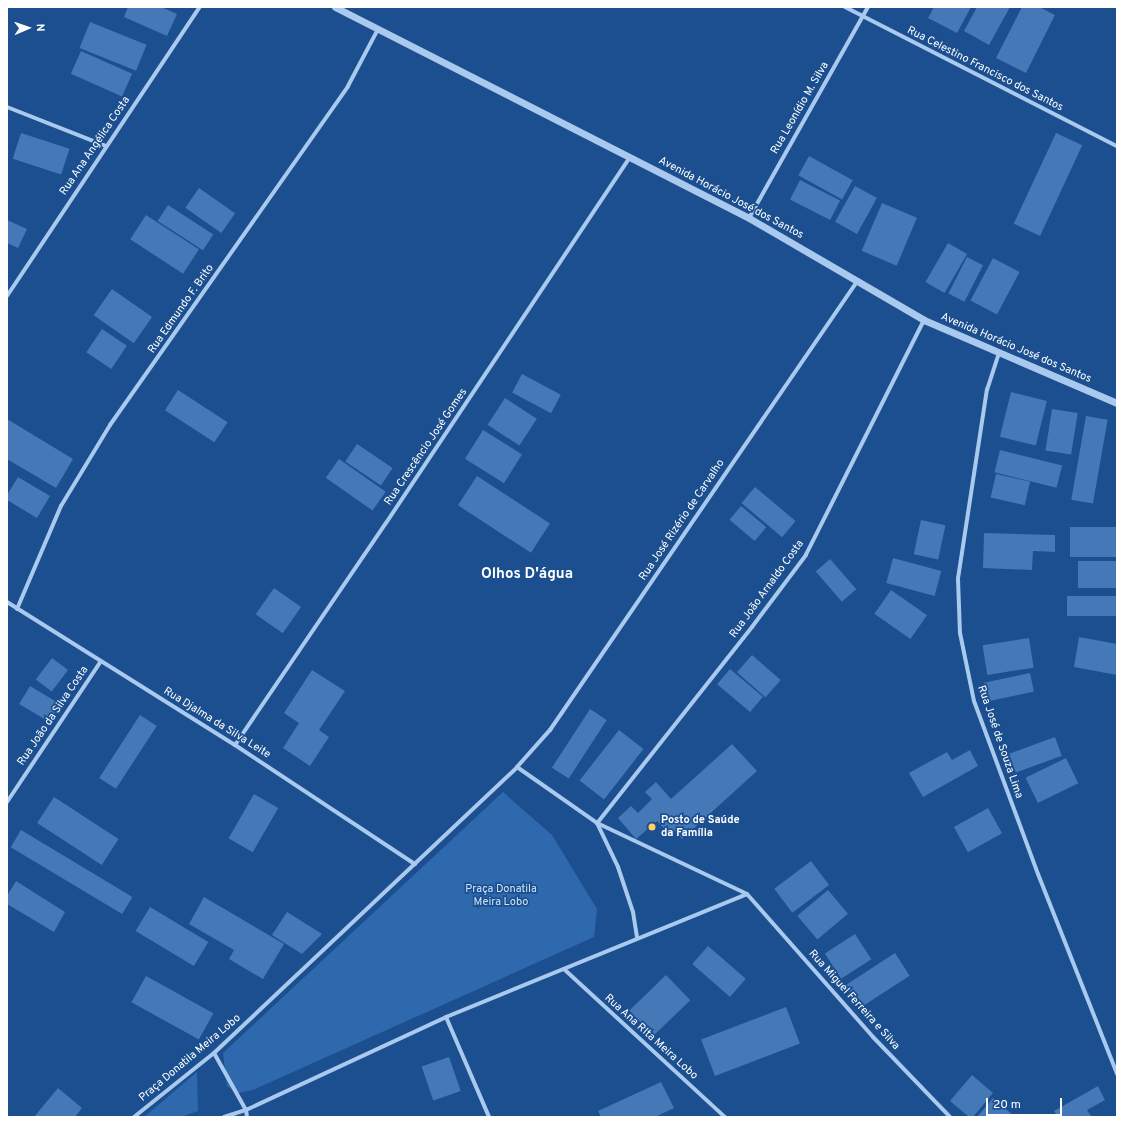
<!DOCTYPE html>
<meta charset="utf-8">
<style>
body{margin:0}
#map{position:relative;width:1124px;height:1124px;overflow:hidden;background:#1b4f8f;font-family:Overpass,sans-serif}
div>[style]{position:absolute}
.green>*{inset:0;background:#2e69ad}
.building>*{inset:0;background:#4478b7;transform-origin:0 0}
.minor>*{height:4px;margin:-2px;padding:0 2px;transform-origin:2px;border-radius:2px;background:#a9c9ee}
.tertiary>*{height:7px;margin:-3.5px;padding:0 3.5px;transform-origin:3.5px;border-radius:3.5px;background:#a9c9ee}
.dots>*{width:11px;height:11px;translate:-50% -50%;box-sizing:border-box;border:2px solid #1b4f8f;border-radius:50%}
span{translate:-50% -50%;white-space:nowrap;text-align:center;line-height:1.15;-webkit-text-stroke:3.5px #1b4f8f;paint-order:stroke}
.street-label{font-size:11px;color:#fff}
.poi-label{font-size:11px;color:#fff;font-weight:700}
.left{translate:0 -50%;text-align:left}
.park-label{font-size:11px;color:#cfe3fa}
.district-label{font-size:15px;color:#fff;font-weight:700}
.frame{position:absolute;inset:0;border:8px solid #fff;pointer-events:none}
.north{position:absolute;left:8px;top:8px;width:40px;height:40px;-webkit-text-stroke:3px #1b4f8f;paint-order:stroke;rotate:88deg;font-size:11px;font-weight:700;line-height:16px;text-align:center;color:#fff}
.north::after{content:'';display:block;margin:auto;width:14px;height:18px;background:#fff;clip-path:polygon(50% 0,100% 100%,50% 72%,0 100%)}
.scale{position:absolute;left:986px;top:1098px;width:76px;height:18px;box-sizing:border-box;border:2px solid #fff;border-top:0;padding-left:5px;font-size:12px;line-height:14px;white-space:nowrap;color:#fff;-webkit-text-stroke:3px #1b4f8f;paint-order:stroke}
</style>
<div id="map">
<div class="green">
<i style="clip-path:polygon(503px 792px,552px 835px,597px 909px,594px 937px,253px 1090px,238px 1093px,227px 1086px,223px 1053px)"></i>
<i style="clip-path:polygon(197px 1072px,198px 1111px,181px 1117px,144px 1117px)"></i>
</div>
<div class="building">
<i style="clip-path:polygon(128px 7px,161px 7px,177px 14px,167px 36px,124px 17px)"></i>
<i style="clip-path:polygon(934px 7px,971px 7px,957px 33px,928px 18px)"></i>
<i style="clip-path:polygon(977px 7px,1010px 7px,989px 45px,964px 31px)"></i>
<i style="clip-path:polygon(1022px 7px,1039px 7px,1055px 15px,1026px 73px,996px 58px)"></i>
<i style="left:90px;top:22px;width:61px;height:28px;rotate:22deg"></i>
<i style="left:81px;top:51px;width:56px;height:25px;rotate:24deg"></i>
<i style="left:21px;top:133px;width:51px;height:27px;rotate:18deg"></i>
<i style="left:1056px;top:133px;width:29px;height:100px;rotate:25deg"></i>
<i style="left:809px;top:156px;width:50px;height:22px;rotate:29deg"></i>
<i style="left:800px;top:180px;width:45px;height:22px;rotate:27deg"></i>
<i style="left:855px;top:186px;width:25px;height:41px;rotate:29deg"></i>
<i style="left:199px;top:188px;width:44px;height:24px;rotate:35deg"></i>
<i style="left:882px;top:203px;width:38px;height:52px;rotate:23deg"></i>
<i style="left:168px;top:205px;width:54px;height:19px;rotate:33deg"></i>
<i style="left:146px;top:215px;width:63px;height:29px;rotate:33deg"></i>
<i style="clip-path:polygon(7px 220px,27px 229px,18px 248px,7px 243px)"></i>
<i style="left:948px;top:243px;width:22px;height:45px;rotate:30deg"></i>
<i style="left:967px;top:257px;width:18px;height:41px;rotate:27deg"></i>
<i style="left:993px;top:258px;width:30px;height:48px;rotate:28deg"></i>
<i style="left:112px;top:289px;width:49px;height:32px;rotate:35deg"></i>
<i style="left:102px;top:329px;width:30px;height:28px;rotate:34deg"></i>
<i style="left:522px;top:374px;width:44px;height:21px;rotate:28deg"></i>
<i style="left:178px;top:390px;width:59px;height:24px;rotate:33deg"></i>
<i style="left:1011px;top:392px;width:37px;height:46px;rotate:14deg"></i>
<i style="left:505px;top:398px;width:38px;height:32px;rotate:33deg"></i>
<i style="left:1052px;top:409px;width:26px;height:42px;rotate:9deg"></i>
<i style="left:1086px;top:416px;width:22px;height:85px;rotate:10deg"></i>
<i style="clip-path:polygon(7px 419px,73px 459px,56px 488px,7px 459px)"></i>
<i style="left:483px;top:430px;width:46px;height:34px;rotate:32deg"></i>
<i style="left:357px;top:444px;width:43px;height:21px;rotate:34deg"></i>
<i style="left:1000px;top:450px;width:64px;height:23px;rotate:14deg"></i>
<i style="left:339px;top:459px;width:57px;height:23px;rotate:35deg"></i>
<i style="left:996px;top:474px;width:35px;height:24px;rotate:13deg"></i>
<i style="left:477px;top:476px;width:87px;height:35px;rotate:33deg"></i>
<i style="clip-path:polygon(18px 477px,50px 496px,37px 518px,7px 500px,7px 495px)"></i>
<i style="left:755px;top:487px;width:53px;height:21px;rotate:40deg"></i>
<i style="left:741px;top:506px;width:33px;height:18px;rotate:40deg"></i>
<i style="left:921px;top:520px;width:25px;height:35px;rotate:12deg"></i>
<i style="left:1117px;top:527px;width:30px;height:47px;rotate:90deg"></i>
<i style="clip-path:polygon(984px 533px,1055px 535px,1055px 552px,1033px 551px,1032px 570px,983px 568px)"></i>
<i style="left:893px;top:558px;width:50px;height:26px;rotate:15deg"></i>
<i style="left:830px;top:559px;width:40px;height:19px;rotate:49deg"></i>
<i style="left:1117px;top:561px;width:27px;height:39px;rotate:90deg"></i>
<i style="left:274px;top:588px;width:33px;height:32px;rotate:35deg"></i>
<i style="left:891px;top:590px;width:44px;height:29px;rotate:35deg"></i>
<i style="left:1067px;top:596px;width:50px;height:20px"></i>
<i style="clip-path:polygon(1079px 637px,1117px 644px,1117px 675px,1074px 667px)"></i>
<i style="left:1029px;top:638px;width:30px;height:47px;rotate:81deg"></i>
<i style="left:752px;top:655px;width:38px;height:23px;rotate:41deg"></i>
<i style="left:52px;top:658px;width:20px;height:27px;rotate:37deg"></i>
<i style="left:730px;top:669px;width:43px;height:20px;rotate:40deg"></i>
<i style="clip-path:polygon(312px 670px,345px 691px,319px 730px,329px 737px,310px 766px,283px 748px,299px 723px,284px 713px)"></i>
<i style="left:1030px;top:673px;width:19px;height:47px;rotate:78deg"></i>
<i style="left:30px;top:686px;width:35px;height:21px;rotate:31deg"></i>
<i style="left:590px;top:709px;width:20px;height:70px;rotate:33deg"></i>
<i style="left:140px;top:715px;width:20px;height:75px;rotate:33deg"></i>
<i style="left:619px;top:730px;width:31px;height:64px;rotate:38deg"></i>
<i style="left:1055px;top:737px;width:20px;height:49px;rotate:70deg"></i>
<i style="clip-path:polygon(732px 744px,757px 771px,682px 839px,674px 830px,669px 834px,657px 821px,636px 839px,618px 818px,631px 806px,638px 813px,652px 799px,645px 792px,656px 782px,671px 799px)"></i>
<i style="clip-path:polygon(970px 750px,978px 766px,923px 797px,909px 773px,947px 752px,952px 760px)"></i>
<i style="left:1066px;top:758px;width:28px;height:45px;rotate:64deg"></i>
<i style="left:254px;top:794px;width:28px;height:51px;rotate:30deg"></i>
<i style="left:54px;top:797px;width:77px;height:31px;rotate:33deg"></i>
<i style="left:988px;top:808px;width:29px;height:39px;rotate:61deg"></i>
<i style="left:21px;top:830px;width:130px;height:20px;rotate:31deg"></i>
<i style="left:811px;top:861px;width:30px;height:46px;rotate:53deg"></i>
<i style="clip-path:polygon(16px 881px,65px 912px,54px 932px,7px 904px,7px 896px)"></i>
<i style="left:828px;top:890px;width:31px;height:40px;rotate:50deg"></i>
<i style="clip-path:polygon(204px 897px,284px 944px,263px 979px,229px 959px,234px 950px,189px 924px)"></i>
<i style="left:150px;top:907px;width:68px;height:28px;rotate:31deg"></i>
<i style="clip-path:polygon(287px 912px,322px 934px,302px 954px,272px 935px)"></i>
<i style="left:855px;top:934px;width:30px;height:36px;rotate:57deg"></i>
<i style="left:708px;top:946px;width:50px;height:24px;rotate:41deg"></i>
<i style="left:895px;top:953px;width:27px;height:59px;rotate:57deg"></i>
<i style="left:666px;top:975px;width:35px;height:51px;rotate:46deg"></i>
<i style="left:146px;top:976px;width:77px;height:30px;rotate:29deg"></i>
<i style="left:786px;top:1007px;width:39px;height:91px;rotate:69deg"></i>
<i style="left:449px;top:1057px;width:36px;height:29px;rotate:71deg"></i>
<i style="clip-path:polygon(972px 1075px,993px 1093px,973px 1117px,969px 1117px,950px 1101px)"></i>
<i style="clip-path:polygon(661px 1082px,674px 1108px,655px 1117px,601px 1117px,598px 1111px)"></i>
<i style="clip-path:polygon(1098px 1086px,1105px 1100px,1087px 1110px,1091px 1116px,1058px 1117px,1054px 1111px)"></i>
<i style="clip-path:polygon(58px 1088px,82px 1108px,75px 1117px,34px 1117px)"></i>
<i style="clip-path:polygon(993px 1098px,1015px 1117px,977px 1117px)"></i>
</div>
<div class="minor">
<i style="left:845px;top:7px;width:305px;rotate:27.1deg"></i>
<i style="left:7px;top:107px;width:106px;rotate:21.5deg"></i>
<i style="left:749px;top:218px;width:242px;rotate:-60.6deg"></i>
<i style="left:7px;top:296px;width:348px;rotate:-56.3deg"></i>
<i style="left:924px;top:320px;width:263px;rotate:116.7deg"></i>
<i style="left:806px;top:555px;width:90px;rotate:126.9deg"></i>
<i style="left:752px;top:627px;width:250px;rotate:128.3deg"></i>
<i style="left:597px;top:823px;width:166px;rotate:25.3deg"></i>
<i style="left:747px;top:894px;width:191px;rotate:48.6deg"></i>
<i style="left:873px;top:1037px;width:111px;rotate:46.1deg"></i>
<i style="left:999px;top:353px;width:38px;rotate:108deg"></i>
<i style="left:987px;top:389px;width:192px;rotate:98.7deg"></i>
<i style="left:958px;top:579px;width:54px;rotate:87.9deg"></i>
<i style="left:960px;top:633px;width:69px;rotate:78.4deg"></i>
<i style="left:974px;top:701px;width:184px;rotate:69.7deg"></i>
<i style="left:1038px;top:874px;width:215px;rotate:68.4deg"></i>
<i style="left:7px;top:602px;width:269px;rotate:32.1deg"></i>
<i style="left:235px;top:745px;width:216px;rotate:33.5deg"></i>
<i style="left:17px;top:609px;width:112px;rotate:-66.9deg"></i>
<i style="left:61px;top:506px;width:95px;rotate:-58.8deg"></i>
<i style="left:110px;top:425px;width:414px;rotate:-54.9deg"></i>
<i style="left:348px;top:86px;width:64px;rotate:-62.2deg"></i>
<i style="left:235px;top:745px;width:268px;rotate:-55.8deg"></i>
<i style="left:386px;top:523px;width:440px;rotate:-56.3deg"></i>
<i style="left:517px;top:767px;width:98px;rotate:35deg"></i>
<i style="left:597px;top:823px;width:49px;rotate:64.5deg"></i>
<i style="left:618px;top:867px;width:47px;rotate:71.6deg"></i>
<i style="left:633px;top:912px;width:26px;rotate:81deg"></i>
<i style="left:7px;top:802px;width:169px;rotate:-56.3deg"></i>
<i style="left:565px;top:970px;width:217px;rotate:42.6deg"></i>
<i style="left:446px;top:1017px;width:109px;rotate:66.7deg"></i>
<i style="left:214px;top:1053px;width:65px;rotate:60.7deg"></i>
<i style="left:246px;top:1110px;width:7px;rotate:82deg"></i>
<i style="left:134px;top:1117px;width:102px;rotate:-38.7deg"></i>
<i style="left:214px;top:1053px;width:417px;rotate:-43.3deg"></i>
<i style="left:517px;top:767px;width:50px;rotate:-48.3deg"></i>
<i style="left:550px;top:730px;width:545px;rotate:-55.61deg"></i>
<i style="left:224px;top:1117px;width:23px;rotate:-18deg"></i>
<i style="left:246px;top:1110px;width:221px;rotate:-24.9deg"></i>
<i style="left:446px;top:1017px;width:325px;rotate:-22.2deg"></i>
</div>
<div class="tertiary">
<i style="left:335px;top:7px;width:465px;rotate:27deg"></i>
<i style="left:749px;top:218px;width:203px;rotate:30.2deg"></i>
<i style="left:924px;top:320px;width:210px;rotate:23.3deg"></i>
</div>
<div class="dots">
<i style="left:652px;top:827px;background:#ffd166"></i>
</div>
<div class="street-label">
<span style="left:985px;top:69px;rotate:27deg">Rua Celestino Francisco dos Santos</span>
<span style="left:800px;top:108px;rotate:-60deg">Rua Leonídio M. Silva</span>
<span style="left:95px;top:146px;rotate:-56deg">Rua Ana Angélica Costa</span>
<span style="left:731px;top:198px;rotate:28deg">Avenida Horácio José dos Santos</span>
<span style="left:181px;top:309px;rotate:-55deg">Rua Edmundo F. Brito</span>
<span style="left:1016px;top:348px;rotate:23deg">Avenida Horácio José dos Santos</span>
<span style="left:426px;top:447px;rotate:-56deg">Rua Crescêncio José Gomes</span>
<span style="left:682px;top:520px;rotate:-56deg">Rua José Rizério de Carvalho</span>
<span style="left:767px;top:589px;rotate:-54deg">Rua João Arnaldo Costa</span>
<span style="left:53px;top:716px;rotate:-56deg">Rua João da Silva Costa</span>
<span style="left:217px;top:723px;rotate:32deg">Rua Djalma da Silva Leite</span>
<span style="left:1000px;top:742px;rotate:71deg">Rua José de Souza Lima</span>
<span style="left:854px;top:1000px;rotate:48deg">Rua Miguel Ferreira e Silva</span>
<span style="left:651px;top:1037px;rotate:42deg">Rua Ana RIta Meira Lobo</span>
<span style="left:190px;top:1058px;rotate:-40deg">Praça Donatila Meira Lobo</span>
</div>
<div class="poi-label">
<span class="left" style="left:661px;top:827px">Posto de Saúde<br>da Família</span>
</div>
<div class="park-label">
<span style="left:501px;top:896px">Praça Donatila<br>Meira Lobo</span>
</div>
<div class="district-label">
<span style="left:527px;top:575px">Olhos D'água</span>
</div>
<div class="frame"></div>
<div class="north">N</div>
<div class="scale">20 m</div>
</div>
